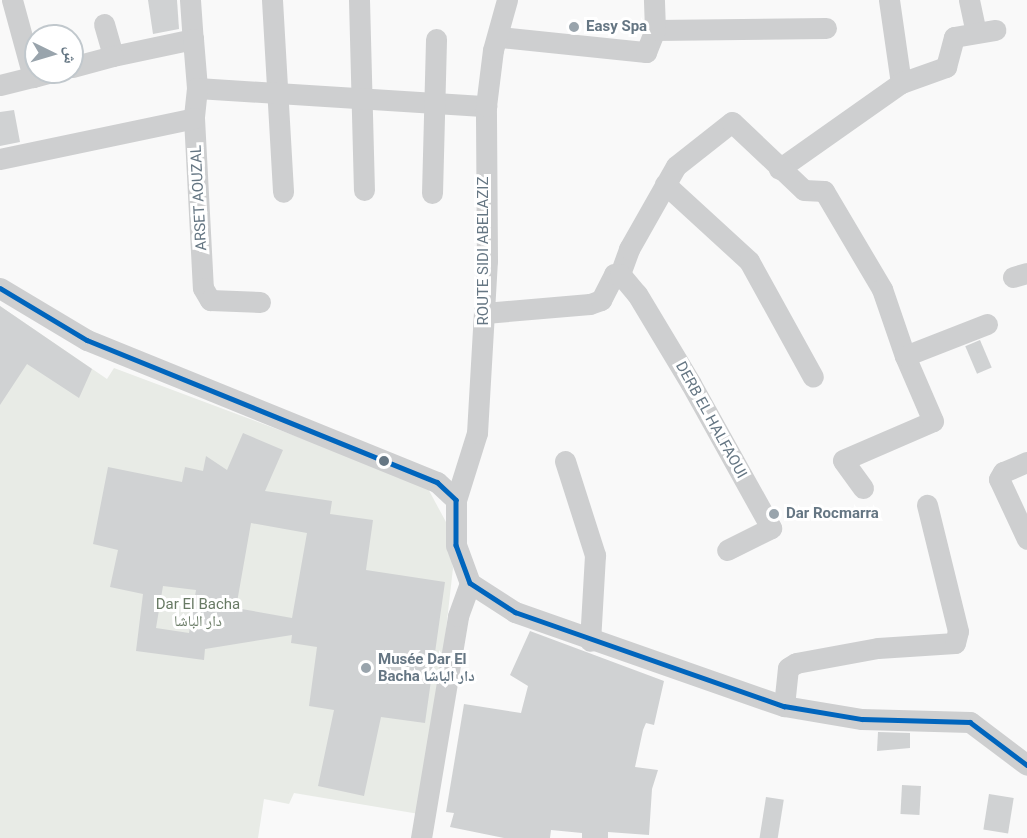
<!DOCTYPE html>
<meta charset="utf-8">
<style>
body{margin:0}
#map{position:relative;width:1027px;height:838px;overflow:hidden;background:#f9f9f9;font-family:Roboto,"Noto Naskh Arabic",sans-serif}
div>[style]{position:absolute}
.green>*{inset:0;background:#e8ebe6}
.building>*{inset:0;background:#d0d2d3;transform-origin:0 0}
.minor>*{height:21px;margin:-10.5px;padding:0 10.5px;transform-origin:10.5px;border-radius:10.5px;background:#cecfd0}
.bus-1>*{height:4.5px;margin:-2.25px;padding:0 2.25px;transform-origin:2.25px;border-radius:2.25px;background:#0065bd}
.dots>*{width:16px;height:16px;translate:-50% -50%;box-sizing:border-box;border:3px solid #fff;border-radius:50%}
span{translate:-50% -50%;white-space:nowrap;text-align:center;line-height:1.15;-webkit-text-stroke:6px #fff;paint-order:stroke}
.poi-label{font-size:15px;color:#657683;font-weight:700}
.left{translate:0 -50%;text-align:left}
.street-label{font-size:15px;color:#657683}
.park-label{font-size:15px;color:#687a64}
.north{position:absolute;left:24px;top:24px;width:60px;height:60px;box-sizing:border-box;background:#fff;border:2px solid #c1c8cd;border-radius:50%;rotate:95deg;font-size:16px;font-weight:700;line-height:24px;text-align:center;color:#657683}
.north::after{content:'';display:block;margin:auto;width:21px;height:27px;background:#99a4ac;clip-path:polygon(50% 0,100% 100%,50% 72%,0 100%)}
</style>
<div id="map">
<div class="green">
<i style="clip-path:polygon(0 306px,107px 379px,114px 368px,426px 485px,446px 522px,453px 568px,425px 815px,294px 793px,289px 804px,264px 799px,258px 838px,0 838px)"></i>
</div>
<div class="building">
<i style="clip-path:polygon(148px 0,177px 0,179px 29px,153px 34px)"></i>
<i style="clip-path:polygon(14px 110px,20px 142px,0 146px,0 112px)"></i>
<i style="clip-path:polygon(0 306px,92px 369px,79px 398px,27px 364px,0 405px)"></i>
<i style="left:980px;top:340px;width:30px;height:16px;rotate:67deg"></i>
<i style="clip-path:polygon(evenodd,243px 433px,283px 450px,265px 491px,332px 501px,330px 514px,373px 520px,366px 570px,445px 582px,425px 723px,381px 717px,364px 796px,318px 786px,334px 710px,309px 706px,317px 647px,291px 643px,292px 635px,205px 649px,204px 660px,136px 651px,143px 594px,110px 587px,118px 550px,93px 544px,108px 467px,182px 482px,185px 467px,203px 471px,206px 456px,227px 470px,243px 433px,251px 523px,307px 533px,292px 618px,236px 608px,251px 523px,243px 433px,163px 586px,196px 590px,189px 633px,156px 628px,163px 586px)"></i>
<i style="clip-path:polygon(530px 631px,664px 681px,654px 725px,646px 723px,643px 730px,635px 767px,658px 770px,652px 789px,649px 835px,608px 832px,608px 838px,582px 838px,582px 833px,551px 830px,550px 838px,504px 838px,450px 827px,454px 813px,446px 812px,464px 704px,521px 713px,528px 686px,510px 675px)"></i>
<i style="clip-path:polygon(878px 732px,910px 733px,910px 748px,877px 751px)"></i>
<i style="left:902px;top:785px;width:19px;height:29px;rotate:3deg"></i>
<i style="left:989px;top:794px;width:25px;height:36px;rotate:9deg"></i>
<i style="left:766px;top:797px;width:18px;height:42px;rotate:9deg"></i>
</div>
<div class="minor">
<i style="left:12px;top:0;width:80px;rotate:74.7deg"></i>
<i style="left:33px;top:77px;width:20px;rotate:-15deg"></i>
<i style="left:190px;top:0;width:39px;rotate:86deg"></i>
<i style="left:272px;top:0;width:192px;rotate:86.7deg"></i>
<i style="left:359px;top:0;width:190px;rotate:88.5deg"></i>
<i style="left:889px;top:0;width:84px;rotate:81.8deg"></i>
<i style="left:969px;top:0;width:33px;rotate:78deg"></i>
<i style="left:104px;top:24px;width:33px;rotate:74deg"></i>
<i style="left:113px;top:56px;width:82px;rotate:-12deg"></i>
<i style="left:193px;top:39px;width:49px;rotate:85.3deg"></i>
<i style="left:197px;top:88px;width:290px;rotate:3.6deg"></i>
<i style="left:655px;top:30px;width:171px;rotate:-0.7deg"></i>
<i style="left:500px;top:37px;width:147px;rotate:5.9deg"></i>
<i style="left:646px;top:52px;width:24px;rotate:-68deg"></i>
<i style="left:655px;top:30px;width:30px;rotate:-92deg"></i>
<i style="left:72px;top:67px;width:42px;rotate:-15deg"></i>
<i style="left:0;top:85px;width:34px;rotate:-14deg"></i>
<i style="left:197px;top:88px;width:30px;rotate:96deg"></i>
<i style="left:194px;top:118px;width:170px;rotate:87deg"></i>
<i style="left:203px;top:288px;width:14px;rotate:60deg"></i>
<i style="left:210px;top:300px;width:50px;rotate:2.3deg"></i>
<i style="left:0;top:159px;width:198px;rotate:-11.9deg"></i>
<i style="left:779px;top:169px;width:149px;rotate:-35.2deg"></i>
<i style="left:901px;top:83px;width:48px;rotate:-19.6deg"></i>
<i style="left:946px;top:67px;width:31px;rotate:-75deg"></i>
<i style="left:954px;top:37px;width:42px;rotate:-9.7deg"></i>
<i style="left:665px;top:184px;width:114px;rotate:42.5deg"></i>
<i style="left:749px;top:261px;width:132px;rotate:61.1deg"></i>
<i style="left:432px;top:193px;width:154px;rotate:-88.5deg"></i>
<i style="left:620px;top:274px;width:27px;rotate:-70deg"></i>
<i style="left:629px;top:249px;width:95px;rotate:-60.5deg"></i>
<i style="left:676px;top:166px;width:71px;rotate:-38.2deg"></i>
<i style="left:732px;top:122px;width:99px;rotate:43.4deg"></i>
<i style="left:804px;top:190px;width:20px;rotate:3deg"></i>
<i style="left:824px;top:191px;width:114px;rotate:59.4deg"></i>
<i style="left:882px;top:289px;width:71px;rotate:71.1deg"></i>
<i style="left:1013px;top:277px;width:15px;rotate:-16deg"></i>
<i style="left:0;top:288px;width:101px;rotate:30.9deg"></i>
<i style="left:87px;top:340px;width:378px;rotate:22.1deg"></i>
<i style="left:437px;top:482px;width:26px;rotate:43deg"></i>
<i style="left:456px;top:500px;width:45px;rotate:90deg"></i>
<i style="left:456px;top:545px;width:40px;rotate:69.8deg"></i>
<i style="left:470px;top:583px;width:54px;rotate:32.8deg"></i>
<i style="left:515px;top:612px;width:285px;rotate:19.3deg"></i>
<i style="left:784px;top:706px;width:79px;rotate:9.5deg"></i>
<i style="left:862px;top:719px;width:108px;rotate:1.6deg"></i>
<i style="left:970px;top:722px;width:71px;rotate:37deg"></i>
<i style="left:485px;top:313px;width:105px;rotate:-4.9deg"></i>
<i style="left:590px;top:304px;width:12px;rotate:-20deg"></i>
<i style="left:601px;top:300px;width:29px;rotate:-63deg"></i>
<i style="left:614px;top:274px;width:6px"></i>
<i style="left:620px;top:274px;width:26px;rotate:50deg"></i>
<i style="left:637px;top:294px;width:105px;rotate:59deg"></i>
<i style="left:691px;top:384px;width:165px;rotate:60.9deg"></i>
<i style="left:771px;top:528px;width:49px;rotate:153.4deg"></i>
<i style="left:565px;top:461px;width:99px;rotate:72.3deg"></i>
<i style="left:595px;top:555px;width:86px;rotate:93.3deg"></i>
<i style="left:1027px;top:462px;width:26px;rotate:157deg"></i>
<i style="left:1003px;top:472px;width:8px;rotate:120deg"></i>
<i style="left:999px;top:479px;width:66px;rotate:65deg"></i>
<i style="left:863px;top:488px;width:34px;rotate:-126deg"></i>
<i style="left:843px;top:460px;width:98px;rotate:-23.4deg"></i>
<i style="left:933px;top:421px;width:71px;rotate:-113.3deg"></i>
<i style="left:905px;top:356px;width:88px;rotate:-21.3deg"></i>
<i style="left:456px;top:500px;width:70px;rotate:-72.6deg"></i>
<i style="left:477px;top:433px;width:172px;rotate:-86.7deg"></i>
<i style="left:487px;top:261px;width:155px;rotate:-90.4deg"></i>
<i style="left:486px;top:106px;width:56px;rotate:-82.9deg"></i>
<i style="left:493px;top:50px;width:52px;rotate:-74.4deg"></i>
<i style="left:784px;top:706px;width:38px;rotate:-84deg"></i>
<i style="left:788px;top:668px;width:9px;rotate:-32deg"></i>
<i style="left:796px;top:663px;width:83px;rotate:-10.4deg"></i>
<i style="left:878px;top:648px;width:77px;rotate:-3.7deg"></i>
<i style="left:955px;top:643px;width:12px;rotate:-76deg"></i>
<i style="left:958px;top:631px;width:130px;rotate:-103.8deg"></i>
<i style="left:421px;top:838px;width:225px;rotate:-80.5deg"></i>
<i style="left:458px;top:616px;width:35px;rotate:-70deg"></i>
</div>
<div class="bus-1">
<i style="left:0;top:288px;width:101px;rotate:30.9deg"></i>
<i style="left:87px;top:340px;width:378px;rotate:22.1deg"></i>
<i style="left:437px;top:482px;width:26px;rotate:43deg"></i>
<i style="left:456px;top:500px;width:45px;rotate:90deg"></i>
<i style="left:456px;top:545px;width:40px;rotate:69.8deg"></i>
<i style="left:470px;top:583px;width:54px;rotate:32.8deg"></i>
<i style="left:515px;top:612px;width:285px;rotate:19.3deg"></i>
<i style="left:784px;top:706px;width:79px;rotate:9.5deg"></i>
<i style="left:862px;top:719px;width:108px;rotate:1.6deg"></i>
<i style="left:970px;top:722px;width:71px;rotate:37deg"></i>
</div>
<div class="dots">
<i style="left:574px;top:27px;background:#99a4ac"></i>
<i style="left:384px;top:461px;background:#657683"></i>
<i style="left:774px;top:514px;background:#99a4ac"></i>
<i style="left:366px;top:668px;background:#99a4ac"></i>
</div>
<div class="poi-label">
<span class="left" style="left:586px;top:27px">Easy Spa</span>
<span class="left" style="left:786px;top:514px">Dar Rocmarra</span>
<span class="left" style="left:378px;top:668px">Musée Dar El<br>Bacha دار الباشا</span>
</div>
<div class="street-label">
<span style="left:199px;top:198px;rotate:-93deg">ARSET AOUZAL</span>
<span style="left:484px;top:251px;rotate:-90deg">ROUTE SIDI ABELAZIZ</span>
<span style="left:711px;top:420px;rotate:61deg">DERB EL HALFAOUI</span>
</div>
<div class="park-label">
<span style="left:198px;top:613px">Dar El Bacha<br>دار الباشا</span>
</div>
<div class="north">ش</div>
</div>
